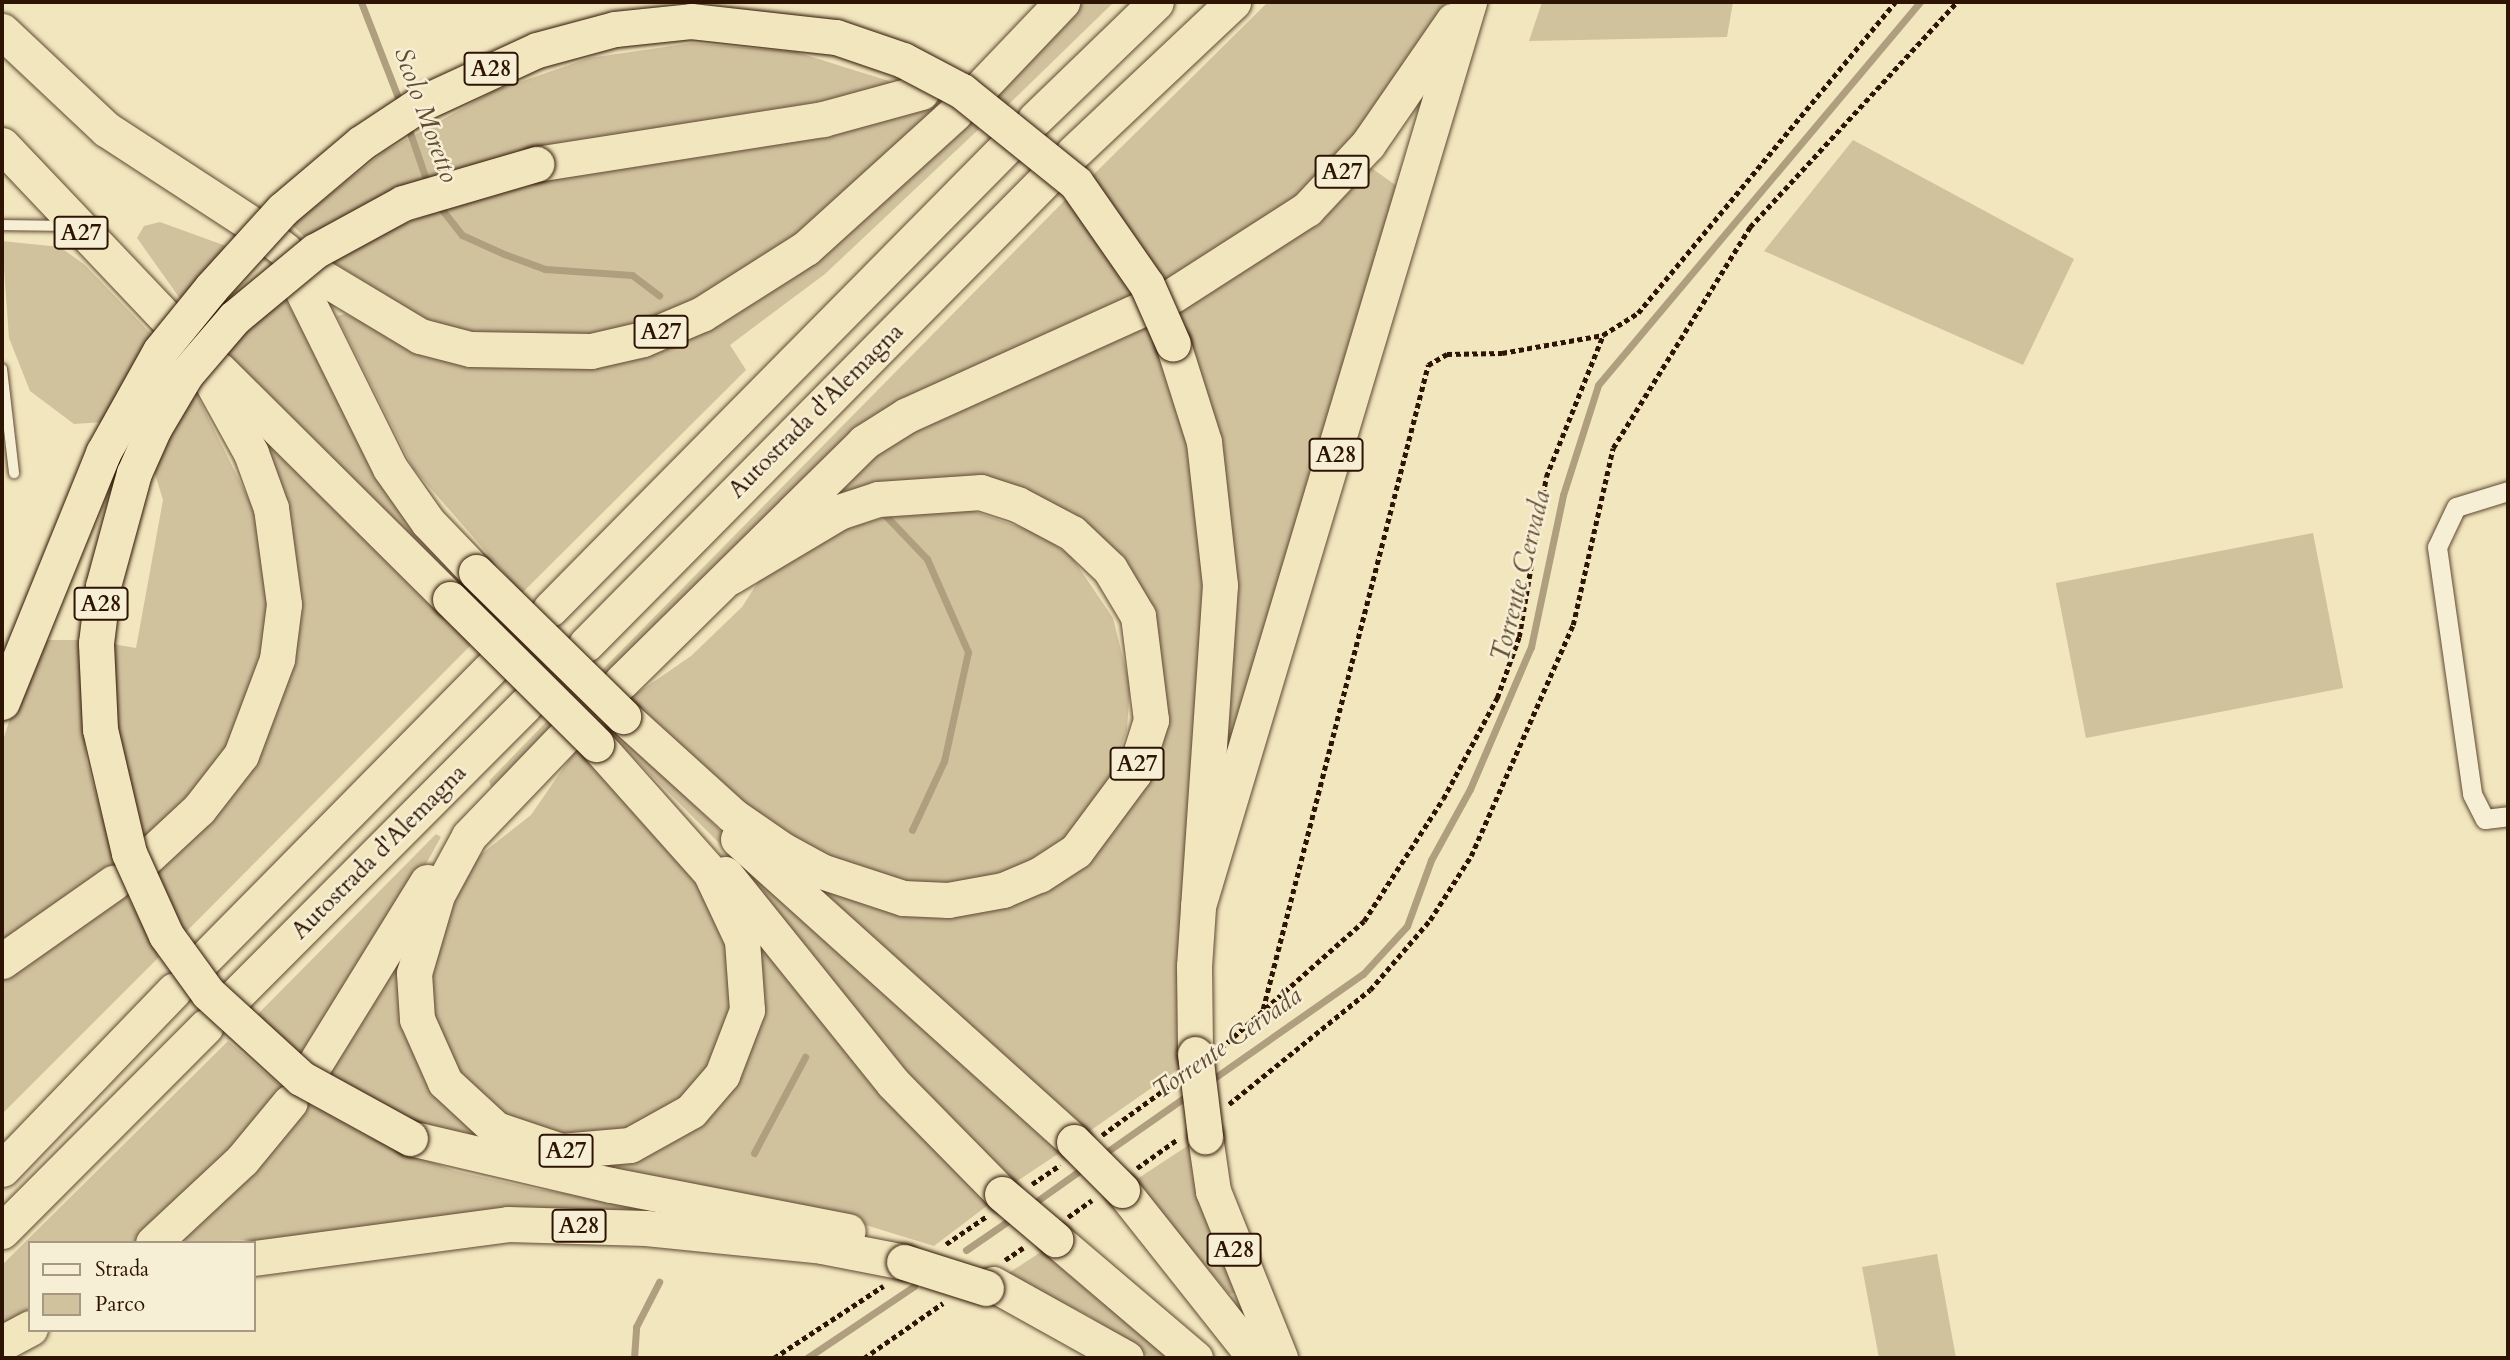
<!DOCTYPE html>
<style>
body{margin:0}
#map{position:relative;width:2510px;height:1360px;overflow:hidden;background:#f2e6be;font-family:Cardo,serif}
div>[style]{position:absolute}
.green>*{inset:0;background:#d1c29e;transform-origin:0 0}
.stream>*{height:7px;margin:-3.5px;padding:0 3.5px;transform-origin:3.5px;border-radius:3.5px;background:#af9f7e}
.path>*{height:4.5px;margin-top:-2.25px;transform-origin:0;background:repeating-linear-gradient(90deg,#2e1503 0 5px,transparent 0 8.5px)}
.roads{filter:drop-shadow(0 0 2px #5f4932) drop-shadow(0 0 2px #5f4932)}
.lane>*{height:10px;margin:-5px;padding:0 5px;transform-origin:5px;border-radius:5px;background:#f7efd5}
.street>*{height:19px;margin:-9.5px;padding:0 9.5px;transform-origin:9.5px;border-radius:9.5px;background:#f7efd5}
.highway>*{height:35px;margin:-17.5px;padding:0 17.5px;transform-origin:17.5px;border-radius:17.5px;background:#f2e6be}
.bridges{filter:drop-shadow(0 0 2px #2e1503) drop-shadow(0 0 2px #2e1503)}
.highway-bridge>*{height:35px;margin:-17.5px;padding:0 17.5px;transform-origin:17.5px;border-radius:17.5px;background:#f2e6be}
span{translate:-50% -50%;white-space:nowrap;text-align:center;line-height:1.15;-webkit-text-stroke:5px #f7efd5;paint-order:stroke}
.shield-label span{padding:2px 5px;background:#f7efd5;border:2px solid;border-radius:5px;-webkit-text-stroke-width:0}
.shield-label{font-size:23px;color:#2e1503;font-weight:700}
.street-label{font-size:24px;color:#2e1503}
.water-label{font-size:26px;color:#624c34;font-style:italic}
.frame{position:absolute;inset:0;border:4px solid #2e1503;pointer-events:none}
.legend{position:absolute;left:28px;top:1241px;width:228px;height:91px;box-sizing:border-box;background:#f7efd5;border:2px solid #a79881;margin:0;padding:9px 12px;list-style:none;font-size:21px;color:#2e1503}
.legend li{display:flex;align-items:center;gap:14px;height:35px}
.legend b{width:35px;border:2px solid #a79881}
</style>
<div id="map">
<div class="green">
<i style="clip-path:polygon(1083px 2px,1114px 2px,1005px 108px,985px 95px)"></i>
<i style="clip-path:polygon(1268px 2px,1446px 2px,1393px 93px,1311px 188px,1165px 287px,1088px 180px)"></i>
<i style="clip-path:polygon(1542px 2px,1733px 2px,1727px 37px,1529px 41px)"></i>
<i style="clip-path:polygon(692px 43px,796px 52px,902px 85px,620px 141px,309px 241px,292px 225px,384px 152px,494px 91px,589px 58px)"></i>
<i style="clip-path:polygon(933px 99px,946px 107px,842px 204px,706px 302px,594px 337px,464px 332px,420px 317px,332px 261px,393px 228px,493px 191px)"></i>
<i style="clip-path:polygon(965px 118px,980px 128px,825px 274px,730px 345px,746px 370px,522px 593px,413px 468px,337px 316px,345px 314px,417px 345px,662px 345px)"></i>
<i style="clip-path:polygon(1853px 140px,2074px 259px,2023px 365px,1764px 251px)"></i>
<i style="clip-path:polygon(1366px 164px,1401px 189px,1230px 757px,1219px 754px,1210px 405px,1175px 307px)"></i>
<i style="clip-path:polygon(1066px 199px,1139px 300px,924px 392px,609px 677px,602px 670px)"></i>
<i style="clip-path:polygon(160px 222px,226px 246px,181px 300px,137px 238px,144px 226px)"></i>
<i style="clip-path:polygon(2px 241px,60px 247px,85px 265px,155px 338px,104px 422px,74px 424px,30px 391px,9px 338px)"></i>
<i style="clip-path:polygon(283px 297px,460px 571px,454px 579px,224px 352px)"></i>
<i style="clip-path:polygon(1150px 320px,1185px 423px,1204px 541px,1183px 1066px,1084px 1135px,799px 877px,1010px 898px,1140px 774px,1143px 625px,1013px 496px,808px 505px,908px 427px)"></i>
<i style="clip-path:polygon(195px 391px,255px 512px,267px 576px,267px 633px,238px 731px,162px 834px,132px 842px,107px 643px,136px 648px,163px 500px,152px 464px)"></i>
<i style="clip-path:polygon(254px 415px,474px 642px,180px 938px,147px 875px,282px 684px)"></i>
<i style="clip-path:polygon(970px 510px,1040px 534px,1071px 556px,1113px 618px,1130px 686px,1127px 730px,1109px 780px,1076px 830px,1008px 875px,934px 887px,851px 870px,764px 822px,634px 705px,630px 698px,691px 656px,742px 607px,760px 579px,835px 531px,897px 514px)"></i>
<i style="left:2313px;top:533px;width:158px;height:262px;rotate:79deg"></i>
<i style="clip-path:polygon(36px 640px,79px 640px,86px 759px,117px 870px,2px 948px,2px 743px)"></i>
<i style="clip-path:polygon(549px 719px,556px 725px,491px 787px,489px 781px)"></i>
<i style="clip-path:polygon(614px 726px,753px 863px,1064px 1150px,1014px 1183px,934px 1105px,730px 854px,608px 732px)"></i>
<i style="clip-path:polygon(577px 748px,717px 903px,738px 992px,705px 1079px,642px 1129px,545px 1137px,470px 1093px,434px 1029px,428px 973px,445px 910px,475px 859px,531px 815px)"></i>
<i style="clip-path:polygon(436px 834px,441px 837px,427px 862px,299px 1068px,248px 1024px)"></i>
<i style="clip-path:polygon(126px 893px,159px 957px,2px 1114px,2px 978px)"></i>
<i style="clip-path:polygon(753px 933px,992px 1202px,934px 1246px,810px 1208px,479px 1152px,320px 1082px,401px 944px,411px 1024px,541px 1155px,707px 1114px)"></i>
<i style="clip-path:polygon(228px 1041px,282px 1087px,185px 1203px,134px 1243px,30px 1243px,30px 1312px,2px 1328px,2px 1265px)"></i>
<i style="clip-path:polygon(306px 1103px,364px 1135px,455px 1171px,536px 1189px,760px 1221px,173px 1243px)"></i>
<i style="clip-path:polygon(1192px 1143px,1240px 1292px,1229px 1294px,1134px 1181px)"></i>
<i style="clip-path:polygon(1047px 1248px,1183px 1358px,1151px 1358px,1089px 1316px,1007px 1274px)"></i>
<i style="clip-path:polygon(1937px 1254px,1956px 1358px,1879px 1358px,1862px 1267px)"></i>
</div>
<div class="stream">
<i style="left:361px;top:2px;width:110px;rotate:68.8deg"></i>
<i style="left:407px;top:124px;width:65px;rotate:71deg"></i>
<i style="left:436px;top:202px;width:42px;rotate:51.8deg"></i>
<i style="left:462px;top:235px;width:46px;rotate:24.3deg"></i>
<i style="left:504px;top:254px;width:44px;rotate:20.1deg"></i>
<i style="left:545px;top:269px;width:87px;rotate:3.9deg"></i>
<i style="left:632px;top:275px;width:34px;rotate:37deg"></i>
<i style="left:885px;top:515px;width:61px;rotate:46.3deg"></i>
<i style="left:927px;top:559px;width:102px;rotate:66.2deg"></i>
<i style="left:968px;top:652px;width:112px;rotate:102.4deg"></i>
<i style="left:944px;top:761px;width:76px;rotate:114.9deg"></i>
<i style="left:1210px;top:1081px;width:187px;rotate:-35deg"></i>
<i style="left:1363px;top:974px;width:65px;rotate:-47.5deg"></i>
<i style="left:1407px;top:926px;width:70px;rotate:-70deg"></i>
<i style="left:1431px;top:860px;width:81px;rotate:-61.2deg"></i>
<i style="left:1470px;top:789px;width:155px;rotate:-66.8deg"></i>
<i style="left:1531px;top:647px;width:155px;rotate:-78.1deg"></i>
<i style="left:1563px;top:495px;width:115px;rotate:-72.3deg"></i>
<i style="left:1598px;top:385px;width:500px;rotate:-49.95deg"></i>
<i style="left:1108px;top:1151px;width:98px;rotate:-35deg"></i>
<i style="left:754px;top:1153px;width:109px;rotate:-62deg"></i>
<i style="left:1037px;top:1201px;width:52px;rotate:-35.5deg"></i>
<i style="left:966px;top:1250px;width:51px;rotate:-34.6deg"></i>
<i style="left:634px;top:1358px;width:31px;rotate:-86deg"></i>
<i style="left:636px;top:1327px;width:51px;rotate:-62.9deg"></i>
<i style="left:807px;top:1358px;width:129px;rotate:-33.9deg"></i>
</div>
<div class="path">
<i style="left:1263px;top:1009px;width:665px;rotate:-75.63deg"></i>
<i style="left:1428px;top:365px;width:22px;rotate:-30deg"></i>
<i style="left:1447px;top:354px;width:55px;rotate:-1deg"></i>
<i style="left:1502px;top:353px;width:103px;rotate:-10.1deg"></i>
<i style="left:1603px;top:335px;width:41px;rotate:-32.2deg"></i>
<i style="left:1638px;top:313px;width:403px;rotate:-50.4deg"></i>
<i style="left:1221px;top:1048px;width:191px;rotate:-41.6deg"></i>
<i style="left:1364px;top:921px;width:145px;rotate:-57.1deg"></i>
<i style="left:1443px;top:799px;width:115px;rotate:-61.9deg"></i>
<i style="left:1497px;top:698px;width:65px;rotate:-70.2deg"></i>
<i style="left:1519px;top:637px;width:162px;rotate:-80.4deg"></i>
<i style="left:1546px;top:477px;width:153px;rotate:-68.1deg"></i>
<i style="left:1229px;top:1104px;width:181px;rotate:-39deg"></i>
<i style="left:1370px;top:990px;width:92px;rotate:-49.4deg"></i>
<i style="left:1430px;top:920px;width:76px;rotate:-57.4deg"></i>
<i style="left:1471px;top:856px;width:253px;rotate:-66.2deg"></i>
<i style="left:1573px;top:625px;width:181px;rotate:-77.3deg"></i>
<i style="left:1613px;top:448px;width:260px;rotate:-58.2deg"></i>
<i style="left:1750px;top:227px;width:306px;rotate:-47.4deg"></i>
<i style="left:1102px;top:1135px;width:87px;rotate:-36.1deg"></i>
<i style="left:1137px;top:1168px;width:50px;rotate:-35.3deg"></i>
<i style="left:1032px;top:1184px;width:34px;rotate:-34deg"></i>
<i style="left:1068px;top:1217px;width:29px;rotate:-35deg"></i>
<i style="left:946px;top:1244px;width:50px;rotate:-34.3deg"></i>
<i style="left:1005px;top:1260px;width:22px;rotate:-34deg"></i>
<i style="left:774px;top:1358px;width:131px;rotate:-33.4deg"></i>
<i style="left:864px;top:1358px;width:96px;rotate:-34.8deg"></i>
</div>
<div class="roads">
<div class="lane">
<i style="left:2px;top:225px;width:66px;rotate:0.9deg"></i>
<i style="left:2px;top:369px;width:105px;rotate:83.4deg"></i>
</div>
<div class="street">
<i style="left:2508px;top:491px;width:54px;rotate:162.9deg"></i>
<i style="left:2456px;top:507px;width:44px;rotate:115.4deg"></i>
<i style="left:2437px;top:547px;width:249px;rotate:81.9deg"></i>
<i style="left:2472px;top:794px;width:28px;rotate:63deg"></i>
<i style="left:2485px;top:819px;width:23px;rotate:-7deg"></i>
</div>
<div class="highway">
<i style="left:2px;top:31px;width:143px;rotate:43.3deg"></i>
<i style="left:106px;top:129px;width:168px;rotate:33.1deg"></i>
<i style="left:983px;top:85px;width:115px;rotate:-46.4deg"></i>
<i style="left:1035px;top:119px;width:168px;rotate:-44deg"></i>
<i style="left:2px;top:145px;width:237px;rotate:46.5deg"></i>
<i style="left:1073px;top:153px;width:220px;rotate:-43.3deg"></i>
<i style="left:536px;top:164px;width:291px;rotate:-8.9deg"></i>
<i style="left:823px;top:119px;width:102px;rotate:-15.4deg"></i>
<i style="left:273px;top:241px;width:16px;rotate:38deg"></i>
<i style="left:315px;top:273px;width:122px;rotate:31deg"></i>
<i style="left:420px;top:336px;width:52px;rotate:14.6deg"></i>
<i style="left:470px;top:349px;width:121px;rotate:0.9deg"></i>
<i style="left:591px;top:351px;width:53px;rotate:-13deg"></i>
<i style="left:643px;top:339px;width:64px;rotate:-23deg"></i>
<i style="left:702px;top:314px;width:123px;rotate:-32.4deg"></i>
<i style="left:806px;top:248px;width:201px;rotate:-42.2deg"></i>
<i style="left:299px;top:284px;width:205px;rotate:63.7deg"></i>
<i style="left:390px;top:468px;width:66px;rotate:54.9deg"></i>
<i style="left:428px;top:522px;width:69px;rotate:46.2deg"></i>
<i style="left:1173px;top:295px;width:159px;rotate:-32.7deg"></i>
<i style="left:1307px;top:209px;width:89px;rotate:-46.8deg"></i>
<i style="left:1368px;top:144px;width:150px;rotate:-55.4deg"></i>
<i style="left:1173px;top:344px;width:103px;rotate:72.4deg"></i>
<i style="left:1204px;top:442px;width:144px;rotate:83.6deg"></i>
<i style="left:1220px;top:585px;width:382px;rotate:93.9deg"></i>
<i style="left:1194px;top:966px;width:88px;rotate:89.3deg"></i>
<i style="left:219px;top:370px;width:325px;rotate:44.8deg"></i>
<i style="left:550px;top:609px;width:651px;rotate:-45.37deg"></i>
<i style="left:586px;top:644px;width:654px;rotate:-45.31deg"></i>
<i style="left:621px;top:682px;width:342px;rotate:-44.6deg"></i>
<i style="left:864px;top:442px;width:51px;rotate:-32.1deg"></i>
<i style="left:907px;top:415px;width:256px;rotate:-24.3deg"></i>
<i style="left:623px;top:716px;width:147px;rotate:42.2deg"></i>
<i style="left:732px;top:815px;width:60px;rotate:34.8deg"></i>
<i style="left:781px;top:849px;width:46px;rotate:28.8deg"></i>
<i style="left:821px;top:871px;width:86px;rotate:18.2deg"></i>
<i style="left:903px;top:898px;width:45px;rotate:2.5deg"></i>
<i style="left:948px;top:900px;width:56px;rotate:-10.3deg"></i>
<i style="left:1003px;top:890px;width:39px;rotate:-23deg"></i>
<i style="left:1039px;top:875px;width:44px;rotate:-33deg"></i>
<i style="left:1076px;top:851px;width:97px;rotate:-53.4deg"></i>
<i style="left:1134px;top:773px;width:56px;rotate:-72.2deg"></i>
<i style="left:1151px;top:720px;width:105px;rotate:-97.1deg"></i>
<i style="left:1138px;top:616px;width:55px;rotate:-120.8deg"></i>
<i style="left:1110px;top:569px;width:52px;rotate:-136.5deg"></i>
<i style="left:1072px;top:533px;width:62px;rotate:-152.2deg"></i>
<i style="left:1017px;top:504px;width:38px;rotate:-162deg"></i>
<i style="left:981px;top:492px;width:103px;rotate:176.1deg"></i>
<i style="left:878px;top:499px;width:41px;rotate:161.6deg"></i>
<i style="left:839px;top:512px;width:127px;rotate:149.2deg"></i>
<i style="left:563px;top:738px;width:136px;rotate:133.8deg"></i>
<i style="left:469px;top:836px;width:67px;rotate:118.5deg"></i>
<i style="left:437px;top:895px;width:81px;rotate:106.4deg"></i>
<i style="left:414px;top:973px;width:46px;rotate:86.3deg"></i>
<i style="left:417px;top:1019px;width:69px;rotate:66deg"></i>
<i style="left:445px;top:1082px;width:69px;rotate:42.7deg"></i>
<i style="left:496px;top:1129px;width:69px;rotate:18.7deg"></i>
<i style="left:561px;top:1151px;width:69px;rotate:-5deg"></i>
<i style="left:630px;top:1145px;width:70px;rotate:-29.1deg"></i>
<i style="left:691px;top:1111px;width:48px;rotate:-49.3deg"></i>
<i style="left:722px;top:1075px;width:70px;rotate:-69deg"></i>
<i style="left:747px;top:1010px;width:70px;rotate:-94.1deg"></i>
<i style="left:742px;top:940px;width:75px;rotate:-115.2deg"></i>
<i style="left:710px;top:872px;width:171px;rotate:-131.7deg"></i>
<i style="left:738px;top:839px;width:452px;rotate:42deg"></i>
<i style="left:143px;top:861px;width:76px;rotate:-42.9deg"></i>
<i style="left:199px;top:809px;width:68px;rotate:-52.1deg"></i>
<i style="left:241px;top:755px;width:103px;rotate:-69.4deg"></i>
<i style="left:277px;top:659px;width:55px;rotate:-82.7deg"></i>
<i style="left:284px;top:604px;width:97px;rotate:-97.7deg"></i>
<i style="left:271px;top:508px;width:59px;rotate:-110deg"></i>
<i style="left:251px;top:453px;width:87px;rotate:-118.9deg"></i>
<i style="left:725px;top:874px;width:268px;rotate:51.2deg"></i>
<i style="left:893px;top:1083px;width:156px;rotate:45.5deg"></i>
<i style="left:1198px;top:906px;width:944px;rotate:-73.31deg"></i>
<i style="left:2px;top:961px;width:136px;rotate:-35.1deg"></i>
<i style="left:200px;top:963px;width:414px;rotate:-45.4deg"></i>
<i style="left:232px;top:999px;width:415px;rotate:-45.1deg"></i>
<i style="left:311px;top:1070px;width:221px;rotate:-58.3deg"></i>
<i style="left:1205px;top:1136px;width:56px;rotate:81.7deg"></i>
<i style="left:1213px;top:1191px;width:180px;rotate:68.1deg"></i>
<i style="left:410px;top:1138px;width:206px;rotate:13.2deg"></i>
<i style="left:611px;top:1185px;width:241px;rotate:11deg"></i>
<i style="left:2px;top:1169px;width:248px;rotate:-46.1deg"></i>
<i style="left:1122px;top:1190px;width:214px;rotate:51.6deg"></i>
<i style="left:2px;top:1231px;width:288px;rotate:-45.1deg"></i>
<i style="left:1055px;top:1239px;width:184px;rotate:40.4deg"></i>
<i style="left:153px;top:1243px;width:122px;rotate:-43deg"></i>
<i style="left:242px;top:1160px;width:75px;rotate:-50.4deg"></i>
<i style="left:254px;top:1258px;width:256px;rotate:-7.6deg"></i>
<i style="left:508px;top:1224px;width:138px;rotate:1.7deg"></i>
<i style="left:646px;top:1228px;width:177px;rotate:5.8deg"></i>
<i style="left:822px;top:1246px;width:84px;rotate:11deg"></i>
<i style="left:993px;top:1284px;width:152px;rotate:29.1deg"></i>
<i style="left:2px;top:1343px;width:32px;rotate:-28deg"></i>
</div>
</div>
<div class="bridges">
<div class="highway-bridge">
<i style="left:476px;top:572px;width:206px;rotate:44.4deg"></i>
<i style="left:450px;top:599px;width:206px;rotate:44.8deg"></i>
<i style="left:2px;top:702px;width:269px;rotate:-67.9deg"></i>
<i style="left:103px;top:453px;width:117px;rotate:-60.8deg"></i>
<i style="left:160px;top:351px;width:82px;rotate:-50.9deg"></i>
<i style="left:212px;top:287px;width:105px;rotate:-47.7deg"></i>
<i style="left:283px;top:209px;width:102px;rotate:-40.2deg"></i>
<i style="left:361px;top:143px;width:71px;rotate:-33.5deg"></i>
<i style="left:420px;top:104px;width:129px;rotate:-24.8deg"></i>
<i style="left:537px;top:50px;width:81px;rotate:-15.1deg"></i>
<i style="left:615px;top:29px;width:76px;rotate:-6deg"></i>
<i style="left:691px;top:21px;width:146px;rotate:6.3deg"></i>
<i style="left:836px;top:37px;width:71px;rotate:18.9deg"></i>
<i style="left:903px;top:60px;width:67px;rotate:27.7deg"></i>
<i style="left:962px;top:91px;width:146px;rotate:38.9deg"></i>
<i style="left:1076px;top:183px;width:124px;rotate:55.2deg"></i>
<i style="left:1147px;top:285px;width:64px;rotate:66.2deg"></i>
<i style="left:1195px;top:1054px;width:83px;rotate:83deg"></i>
<i style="left:410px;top:1138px;width:124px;rotate:-151.2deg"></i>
<i style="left:301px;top:1078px;width:126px;rotate:-137.6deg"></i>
<i style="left:208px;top:993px;width:72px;rotate:-125.9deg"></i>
<i style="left:166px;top:935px;width:90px;rotate:-114.3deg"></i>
<i style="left:129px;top:853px;width:127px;rotate:-103.2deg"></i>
<i style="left:100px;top:729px;width:86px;rotate:-92.7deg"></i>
<i style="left:96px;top:643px;width:57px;rotate:-83deg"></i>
<i style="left:103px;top:586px;width:117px;rotate:-74.7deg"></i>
<i style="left:134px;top:473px;width:49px;rotate:-66deg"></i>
<i style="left:154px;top:428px;width:63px;rotate:-59.3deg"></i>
<i style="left:186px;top:374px;width:74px;rotate:-49.4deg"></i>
<i style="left:234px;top:318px;width:105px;rotate:-39.6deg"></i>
<i style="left:315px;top:251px;width:100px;rotate:-28.6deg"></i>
<i style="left:403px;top:203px;width:139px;rotate:-16.3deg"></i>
<i style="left:1074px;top:1142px;width:68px;rotate:45deg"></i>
<i style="left:1002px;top:1194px;width:70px;rotate:40.3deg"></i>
<i style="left:904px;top:1262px;width:86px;rotate:17.6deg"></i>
</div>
</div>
<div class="shield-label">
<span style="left:491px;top:69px">A28</span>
<span style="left:1342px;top:172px">A27</span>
<span style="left:81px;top:233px">A27</span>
<span style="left:661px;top:332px">A27</span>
<span style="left:1336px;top:455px">A28</span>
<span style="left:101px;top:604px">A28</span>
<span style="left:1137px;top:764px">A27</span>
<span style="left:566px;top:1151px">A27</span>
<span style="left:579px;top:1226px">A28</span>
<span style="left:1234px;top:1250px">A28</span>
</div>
<div class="street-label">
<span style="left:816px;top:411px;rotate:-45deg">Autostrada d'Alemagna</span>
<span style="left:379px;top:852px;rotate:-45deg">Autostrada d'Alemagna</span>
</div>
<div class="water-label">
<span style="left:426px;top:115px;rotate:70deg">Scolo Moretto</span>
<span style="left:1521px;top:576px;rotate:-76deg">Torrente Cervada</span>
<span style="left:1227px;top:1043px;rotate:-35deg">Torrente Cervada</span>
</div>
<div class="frame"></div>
<ul class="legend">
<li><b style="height:9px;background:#f7efd5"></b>Strada</li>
<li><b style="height:19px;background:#d1c29e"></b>Parco</li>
</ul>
</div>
